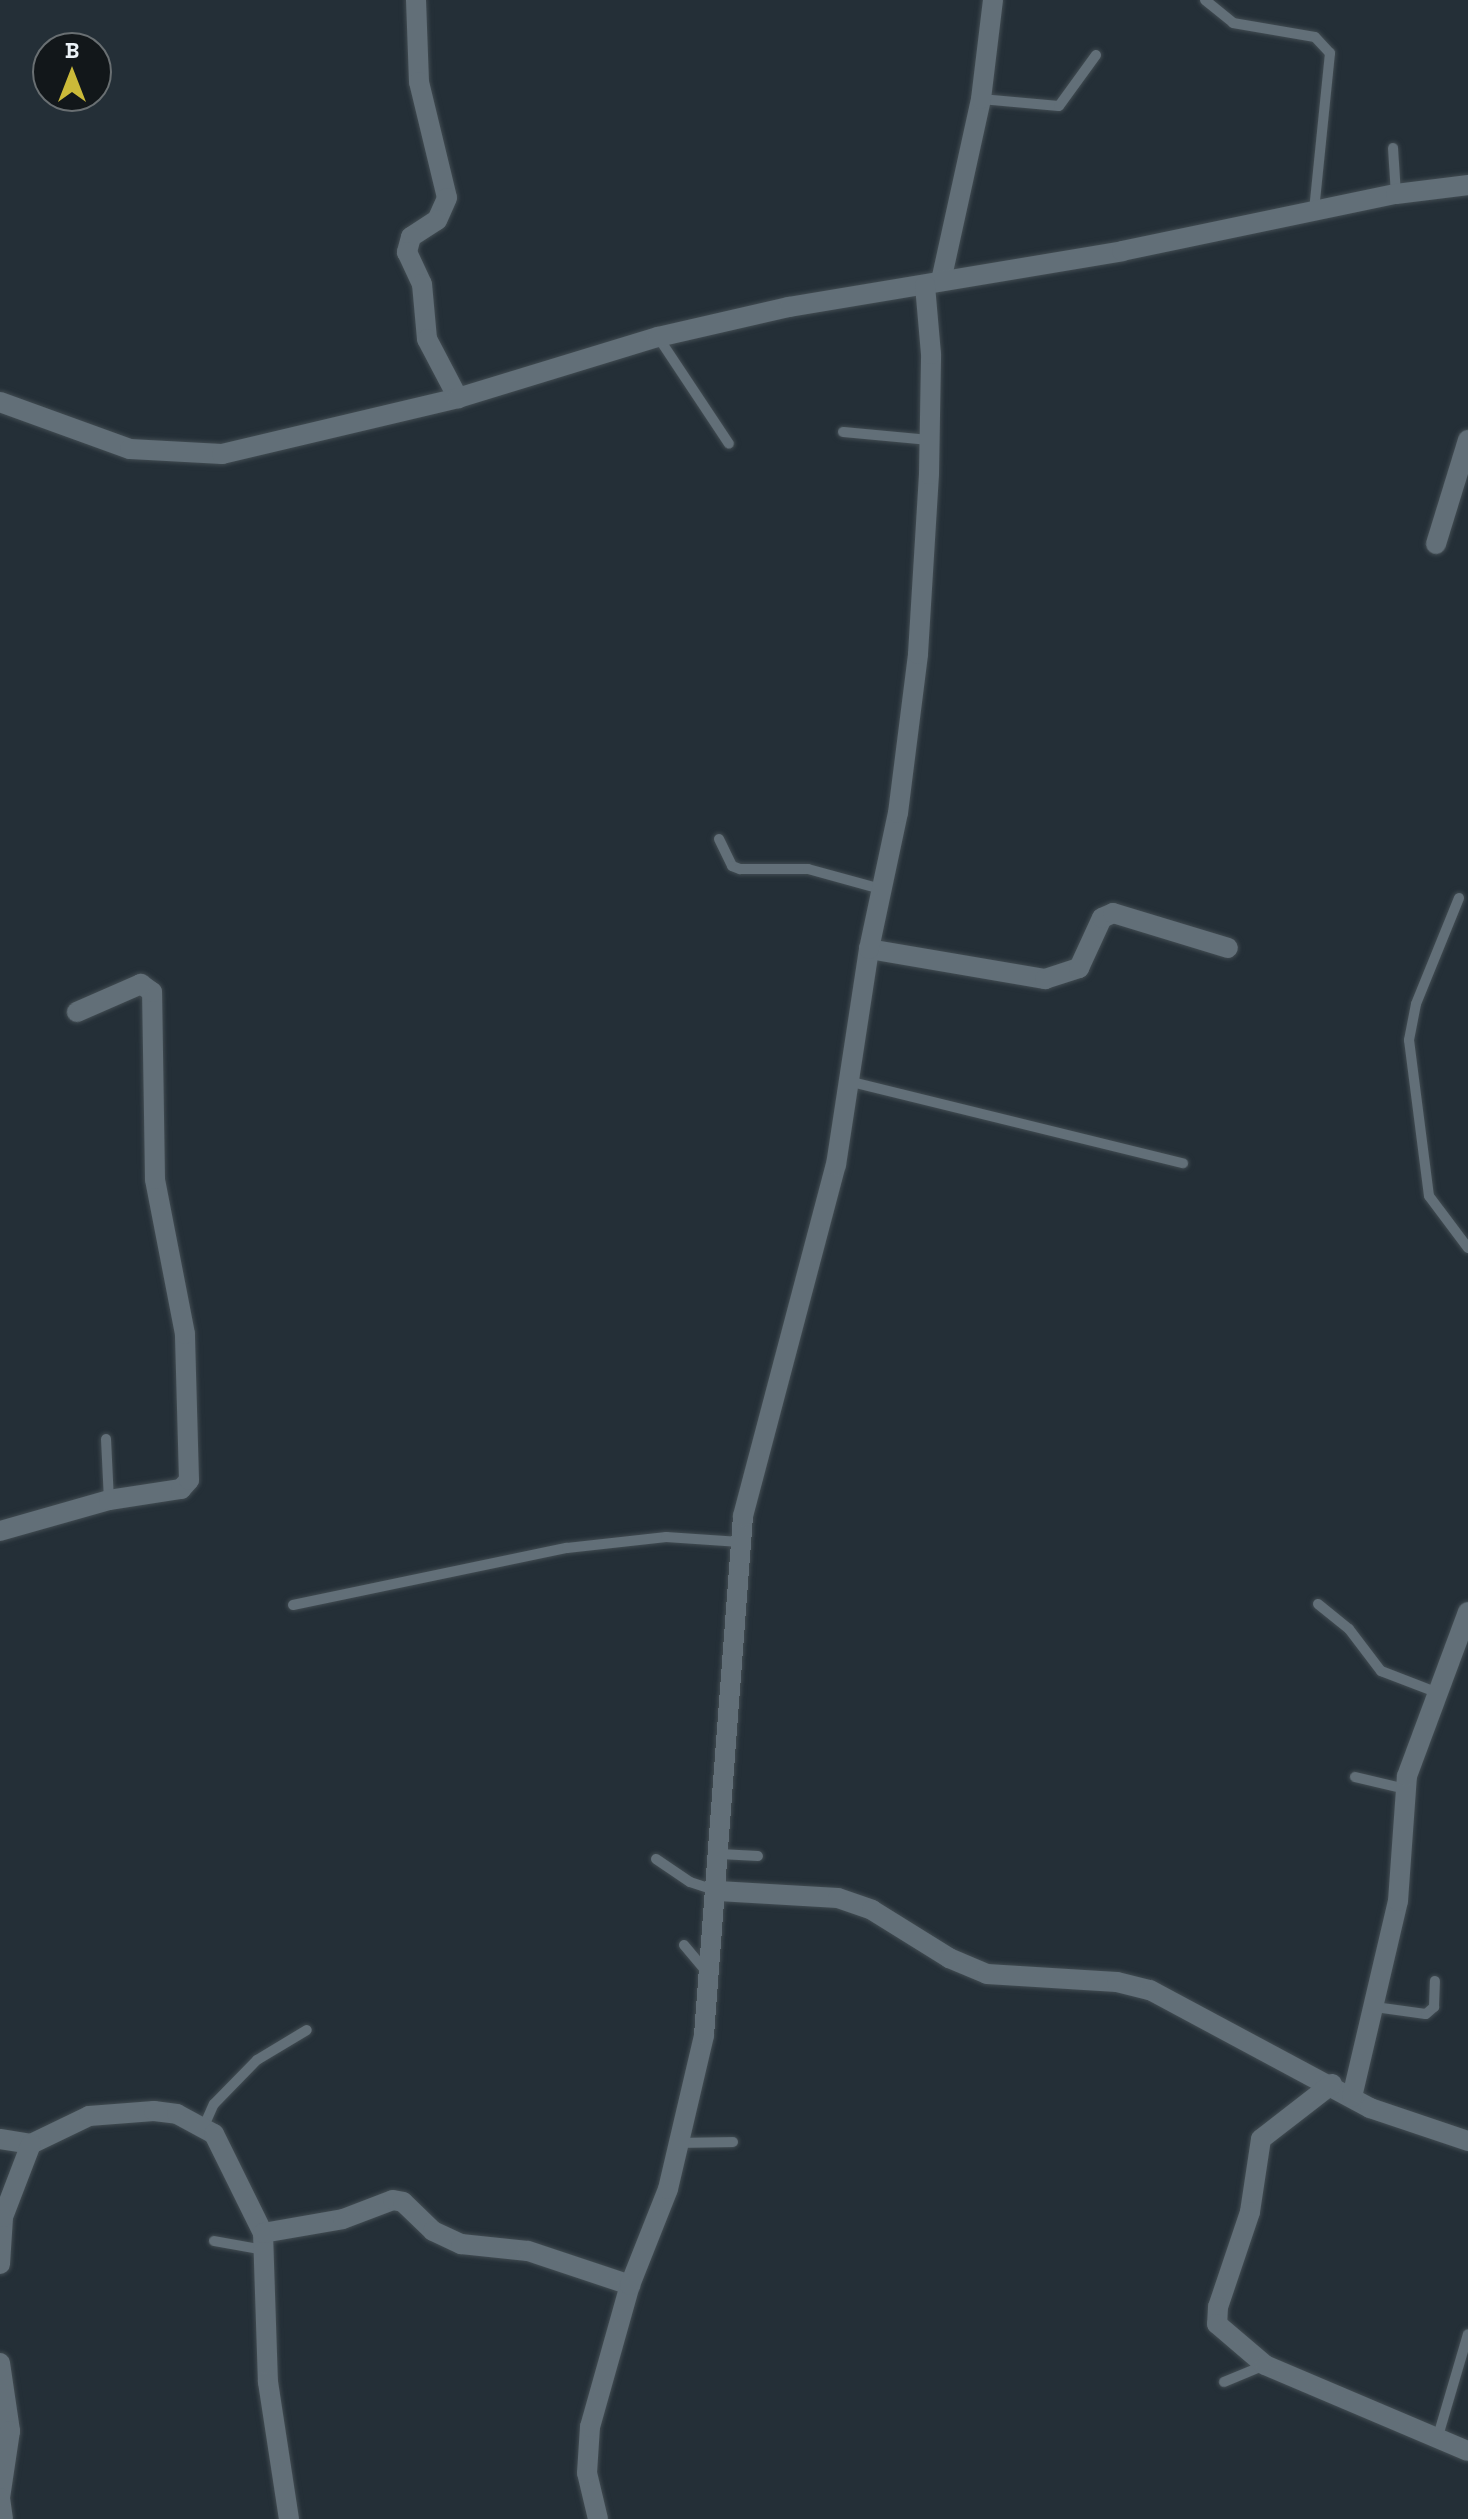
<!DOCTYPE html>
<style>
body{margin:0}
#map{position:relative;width:1468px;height:2519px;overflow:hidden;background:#242f37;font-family:"Space Grotesk",sans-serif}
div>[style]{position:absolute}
.roads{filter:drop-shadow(0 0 2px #424c52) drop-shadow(0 0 2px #424c52)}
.service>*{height:10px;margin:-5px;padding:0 5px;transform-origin:5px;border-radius:5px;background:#626f78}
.minor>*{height:20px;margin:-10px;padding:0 10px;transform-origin:10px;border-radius:10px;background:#626f78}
span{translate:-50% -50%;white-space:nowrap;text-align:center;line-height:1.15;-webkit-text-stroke:6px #12171a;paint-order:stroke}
.north{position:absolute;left:32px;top:32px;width:80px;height:80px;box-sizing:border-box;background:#12171a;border:2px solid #696f72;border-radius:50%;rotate:0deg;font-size:22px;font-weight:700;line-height:32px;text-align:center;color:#ebf2f7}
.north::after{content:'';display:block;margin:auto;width:28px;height:36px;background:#cbba39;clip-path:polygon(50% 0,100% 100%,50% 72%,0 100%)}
</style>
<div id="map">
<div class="roads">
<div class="service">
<i style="left:1205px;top:0;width:36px;rotate:39deg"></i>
<i style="left:1233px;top:23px;width:83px;rotate:9.7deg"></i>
<i style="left:1315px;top:37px;width:22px;rotate:47deg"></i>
<i style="left:1330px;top:53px;width:159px;rotate:95.8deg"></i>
<i style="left:981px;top:99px;width:78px;rotate:5.1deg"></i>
<i style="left:1059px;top:106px;width:63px;rotate:-54deg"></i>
<i style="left:1393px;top:148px;width:46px;rotate:86.3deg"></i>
<i style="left:658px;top:337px;width:128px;rotate:56.4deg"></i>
<i style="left:843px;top:432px;width:87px;rotate:5.3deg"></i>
<i style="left:719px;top:839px;width:30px;rotate:64deg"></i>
<i style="left:732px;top:866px;width:9px;rotate:21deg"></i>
<i style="left:740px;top:869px;width:68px"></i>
<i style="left:808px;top:869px;width:76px;rotate:15.3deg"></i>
<i style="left:1459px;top:898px;width:114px;rotate:112.1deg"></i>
<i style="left:1416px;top:1004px;width:37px;rotate:101deg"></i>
<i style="left:1409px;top:1040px;width:157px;rotate:82.7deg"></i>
<i style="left:1429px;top:1196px;width:65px;rotate:53.1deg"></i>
<i style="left:848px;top:1081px;width:345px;rotate:13.8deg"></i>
<i style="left:106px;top:1439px;width:61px;rotate:87.2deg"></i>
<i style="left:1318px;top:1604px;width:40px;rotate:39deg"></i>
<i style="left:1349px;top:1629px;width:53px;rotate:52.7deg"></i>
<i style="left:1381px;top:1671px;width:61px;rotate:21.1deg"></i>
<i style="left:293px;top:1605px;width:280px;rotate:-11.8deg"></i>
<i style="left:567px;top:1548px;width:100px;rotate:-6.3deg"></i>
<i style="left:666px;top:1537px;width:74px;rotate:3.9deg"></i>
<i style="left:1355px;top:1777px;width:52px;rotate:13.2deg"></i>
<i style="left:720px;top:1854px;width:38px;rotate:3deg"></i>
<i style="left:656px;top:1859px;width:41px;rotate:34.1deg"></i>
<i style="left:690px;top:1882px;width:28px;rotate:18deg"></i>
<i style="left:684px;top:1945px;width:34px;rotate:50deg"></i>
<i style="left:1375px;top:2007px;width:51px;rotate:7.8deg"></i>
<i style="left:1426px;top:2014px;width:11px;rotate:-41deg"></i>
<i style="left:1434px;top:2007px;width:26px;rotate:-88deg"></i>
<i style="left:204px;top:2126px;width:24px;rotate:-66deg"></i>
<i style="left:214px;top:2104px;width:62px;rotate:-45.7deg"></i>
<i style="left:257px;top:2060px;width:58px;rotate:-31deg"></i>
<i style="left:680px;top:2143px;width:53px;rotate:-1.1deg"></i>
<i style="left:214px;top:2241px;width:51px;rotate:10.2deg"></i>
<i style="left:1224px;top:2382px;width:44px;rotate:-22.5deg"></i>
<i style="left:1438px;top:2436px;width:106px;rotate:-73.6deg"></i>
</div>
<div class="minor">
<i style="left:416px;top:0;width:82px;rotate:87.9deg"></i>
<i style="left:419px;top:82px;width:119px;rotate:76.4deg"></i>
<i style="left:447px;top:198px;width:24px;rotate:114deg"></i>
<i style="left:437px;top:220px;width:31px;rotate:147deg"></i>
<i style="left:411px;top:237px;width:16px;rotate:105deg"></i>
<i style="left:407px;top:252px;width:35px;rotate:65deg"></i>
<i style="left:422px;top:284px;width:55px;rotate:84.8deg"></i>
<i style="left:427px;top:339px;width:67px;rotate:62.3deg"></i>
<i style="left:941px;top:281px;width:186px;rotate:-77.6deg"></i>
<i style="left:981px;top:99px;width:100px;rotate:-83.1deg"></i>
<i style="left:0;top:402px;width:138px;rotate:19.9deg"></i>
<i style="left:130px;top:449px;width:92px;rotate:3.1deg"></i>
<i style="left:222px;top:454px;width:243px;rotate:-13.3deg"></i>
<i style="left:458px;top:398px;width:209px;rotate:-17deg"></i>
<i style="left:658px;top:337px;width:134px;rotate:-12.9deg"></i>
<i style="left:789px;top:307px;width:338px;rotate:-9.5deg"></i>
<i style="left:1122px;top:251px;width:280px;rotate:-11.8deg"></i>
<i style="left:1396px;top:194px;width:73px;rotate:-7.1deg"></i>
<i style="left:1436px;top:544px;width:109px;rotate:-72.9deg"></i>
<i style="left:869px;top:949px;width:179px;rotate:9.7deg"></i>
<i style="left:1045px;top:979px;width:36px;rotate:-18deg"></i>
<i style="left:1079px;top:968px;width:55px;rotate:-65.3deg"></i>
<i style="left:1102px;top:918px;width:12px;rotate:-24deg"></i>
<i style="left:1113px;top:913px;width:120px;rotate:16.9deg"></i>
<i style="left:0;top:1531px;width:113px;rotate:-15.9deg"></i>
<i style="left:109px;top:1500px;width:73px;rotate:-8.7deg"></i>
<i style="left:181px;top:1489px;width:12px;rotate:-48deg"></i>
<i style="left:189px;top:1480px;width:146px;rotate:-91.6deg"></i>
<i style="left:185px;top:1334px;width:158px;rotate:-101deg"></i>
<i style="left:155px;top:1179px;width:187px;rotate:-90.9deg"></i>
<i style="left:152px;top:992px;width:14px;rotate:-144deg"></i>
<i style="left:141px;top:984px;width:70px;rotate:156.4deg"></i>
<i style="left:718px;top:1891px;width:120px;rotate:3.3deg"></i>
<i style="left:838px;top:1898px;width:36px;rotate:19deg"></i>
<i style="left:872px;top:1910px;width:91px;rotate:31.9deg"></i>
<i style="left:949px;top:1958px;width:41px;rotate:22.8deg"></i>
<i style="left:987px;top:1974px;width:130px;rotate:3.5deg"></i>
<i style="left:1117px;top:1982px;width:34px;rotate:14deg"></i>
<i style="left:1150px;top:1990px;width:250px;rotate:28.2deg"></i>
<i style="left:1370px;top:2108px;width:103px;rotate:18.6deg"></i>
<i style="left:1332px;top:2084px;width:90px;rotate:142.2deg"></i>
<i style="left:1261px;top:2139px;width:74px;rotate:98.6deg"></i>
<i style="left:1250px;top:2212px;width:100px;rotate:108.6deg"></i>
<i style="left:1218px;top:2307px;width:17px;rotate:93deg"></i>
<i style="left:1217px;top:2324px;width:63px;rotate:40.5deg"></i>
<i style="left:1265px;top:2365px;width:220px;rotate:23deg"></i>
<i style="left:1352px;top:2097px;width:201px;rotate:-76.8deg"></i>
<i style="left:1398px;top:1901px;width:125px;rotate:-85.9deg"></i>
<i style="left:1407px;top:1776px;width:175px;rotate:-69.6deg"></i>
<i style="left:0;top:2139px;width:31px;rotate:9deg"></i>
<i style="left:31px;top:2144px;width:64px;rotate:-25.8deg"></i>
<i style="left:89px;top:2116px;width:65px;rotate:-4.4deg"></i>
<i style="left:154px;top:2111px;width:23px;rotate:7deg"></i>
<i style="left:177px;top:2114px;width:42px;rotate:28.4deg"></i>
<i style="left:214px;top:2134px;width:110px;rotate:63.7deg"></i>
<i style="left:263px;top:2233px;width:149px;rotate:88.1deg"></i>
<i style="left:268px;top:2382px;width:139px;rotate:81.3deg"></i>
<i style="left:263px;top:2233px;width:81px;rotate:-9.9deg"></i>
<i style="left:343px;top:2219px;width:53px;rotate:-20.8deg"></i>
<i style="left:393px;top:2200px;width:10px;rotate:11deg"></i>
<i style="left:403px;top:2202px;width:42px;rotate:44deg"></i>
<i style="left:433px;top:2231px;width:31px;rotate:25deg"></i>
<i style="left:461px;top:2244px;width:67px;rotate:6deg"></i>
<i style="left:528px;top:2251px;width:108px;rotate:18.4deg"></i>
<i style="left:0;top:2264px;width:47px;rotate:-86.3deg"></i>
<i style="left:3px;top:2217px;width:78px;rotate:-69deg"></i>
<i style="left:0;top:2363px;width:69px;rotate:81.6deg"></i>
<i style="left:10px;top:2431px;width:68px;rotate:98.5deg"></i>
<i style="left:0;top:2498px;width:21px;rotate:82deg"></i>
<i style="left:598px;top:2519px;width:47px;rotate:-103.4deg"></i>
<i style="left:587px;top:2473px;width:46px;rotate:-86.3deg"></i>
<i style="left:590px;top:2427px;width:148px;rotate:-74.3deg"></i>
<i style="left:630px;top:2285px;width:103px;rotate:-68.4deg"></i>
<i style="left:668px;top:2189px;width:158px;rotate:-76.8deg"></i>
<i style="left:704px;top:2035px;width:520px;rotate:-85.7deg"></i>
<i style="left:743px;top:1516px;width:363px;rotate:-75.2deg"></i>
<i style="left:836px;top:1165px;width:219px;rotate:-81.3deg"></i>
<i style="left:869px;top:949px;width:139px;rotate:-78deg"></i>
<i style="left:898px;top:813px;width:160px;rotate:-82.8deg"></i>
<i style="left:918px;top:654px;width:180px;rotate:-86.5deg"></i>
<i style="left:929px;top:474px;width:120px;rotate:-89deg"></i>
<i style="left:931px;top:354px;width:69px;rotate:-95deg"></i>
</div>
</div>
<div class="north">B</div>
</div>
